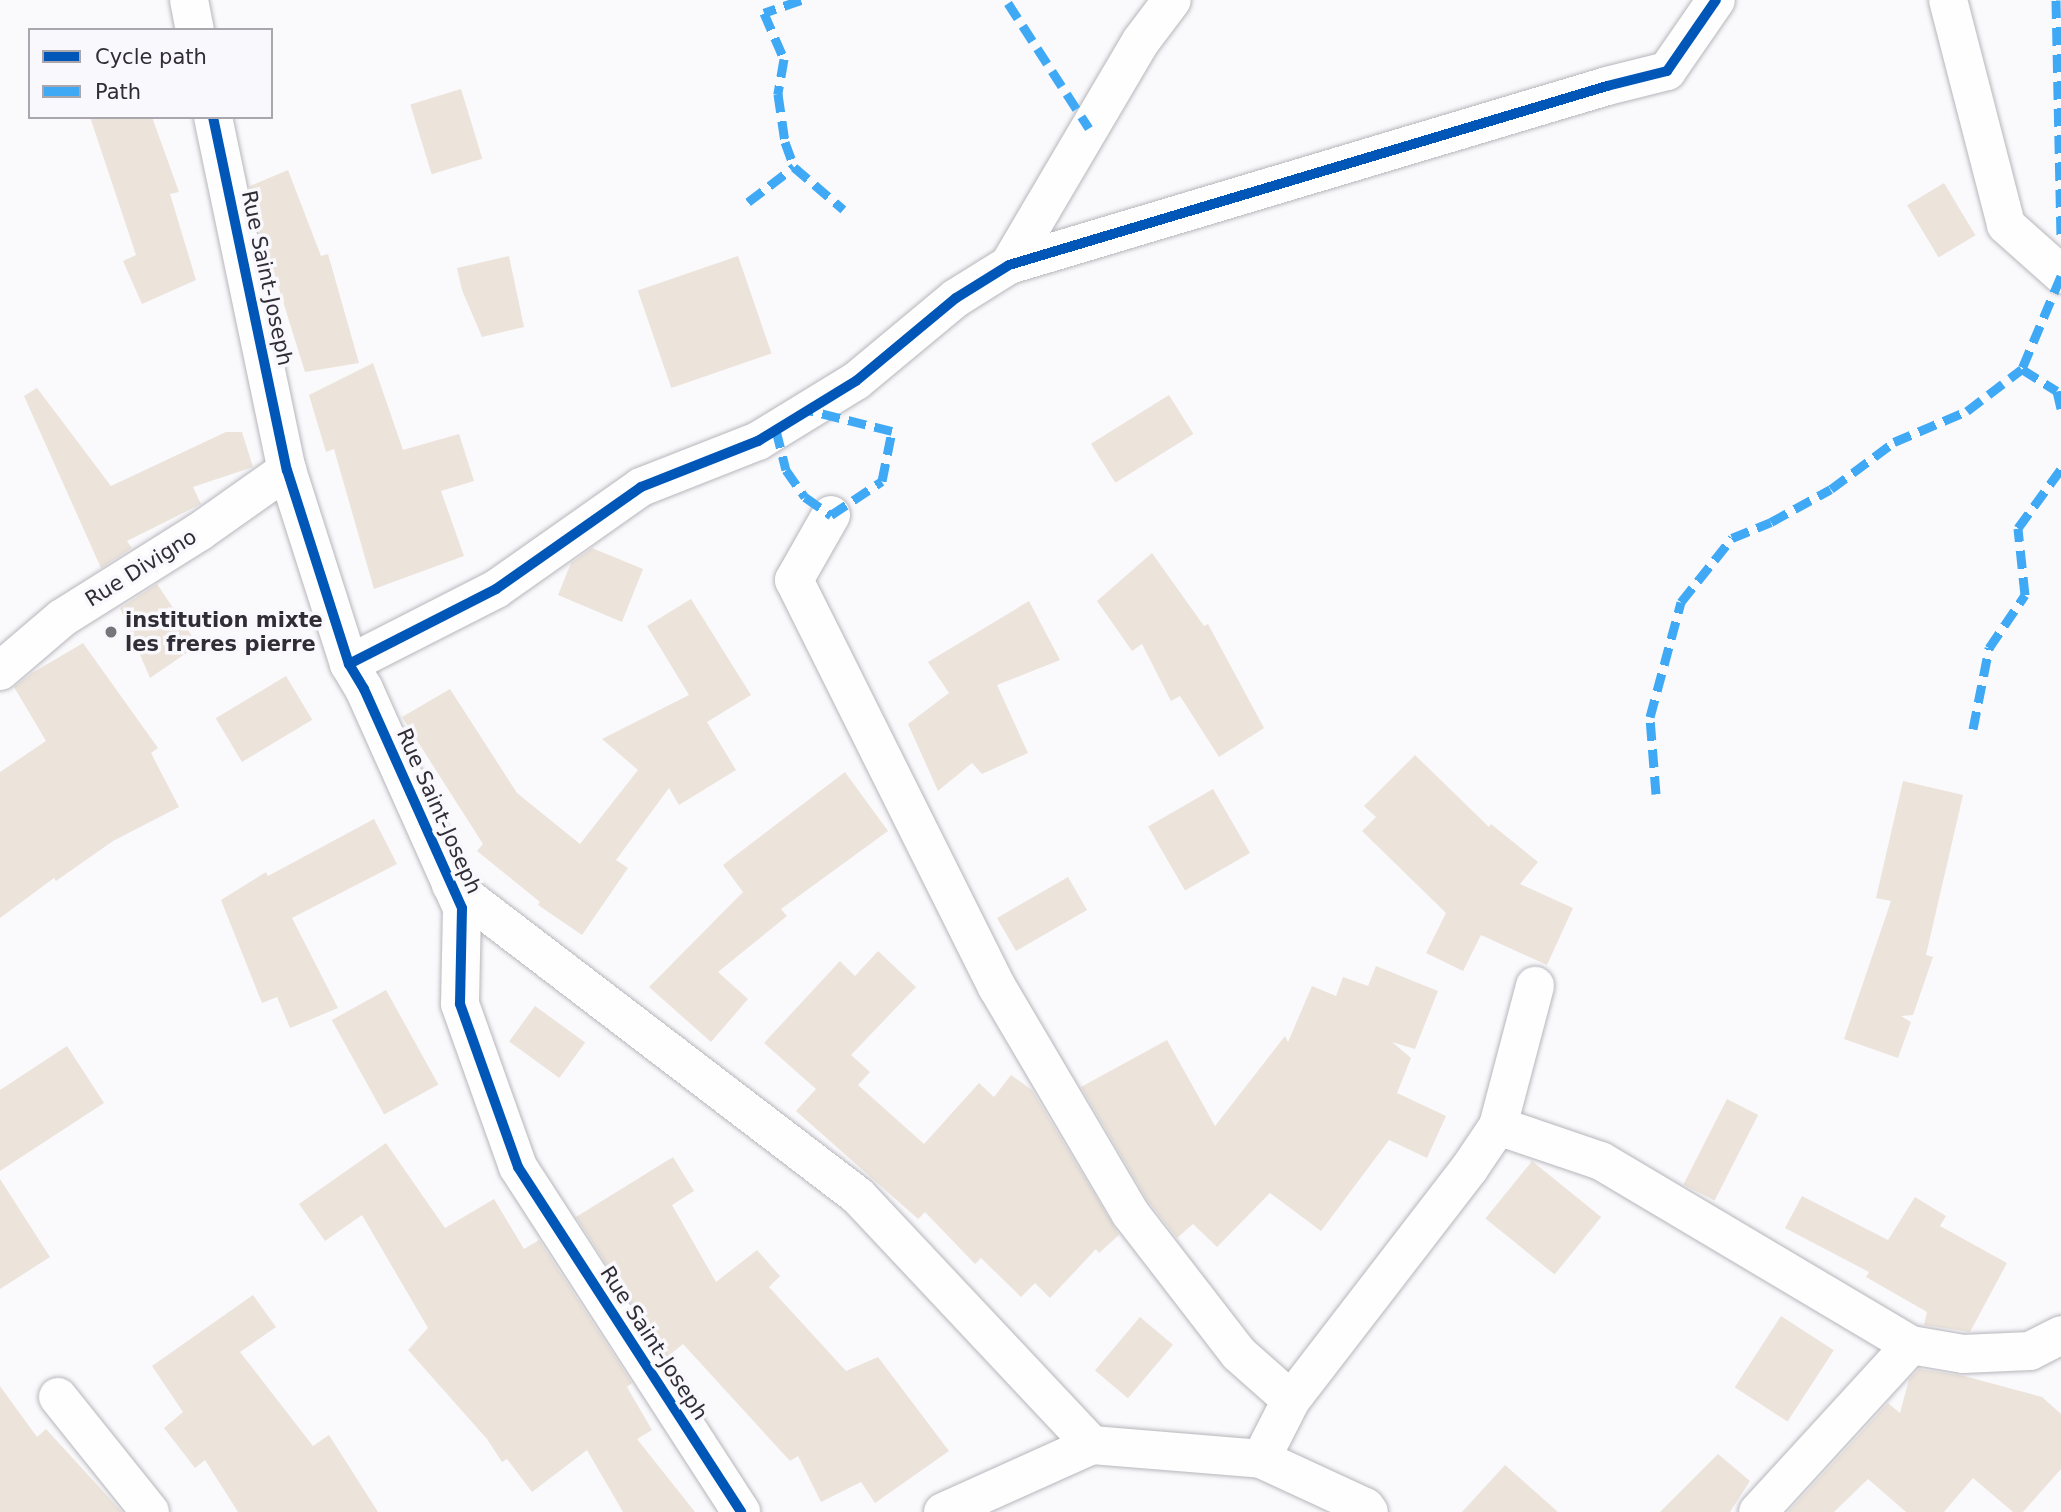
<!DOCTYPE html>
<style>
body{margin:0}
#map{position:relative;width:2061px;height:1512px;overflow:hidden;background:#faf9fc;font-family:"DejaVu Sans",sans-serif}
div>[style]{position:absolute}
.building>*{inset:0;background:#ece4db;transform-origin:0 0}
.roads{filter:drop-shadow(0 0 2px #b7b6bb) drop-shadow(0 0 2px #b7b6bb)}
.minor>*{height:38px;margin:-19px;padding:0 19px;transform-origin:19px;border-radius:19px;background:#fefeff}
.quiet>*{height:9px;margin-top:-4.5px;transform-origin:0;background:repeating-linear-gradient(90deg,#3fa9f5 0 18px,transparent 0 27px)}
.cycleway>*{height:10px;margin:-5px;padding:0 5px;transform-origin:5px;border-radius:5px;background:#0057b8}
.dots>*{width:19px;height:19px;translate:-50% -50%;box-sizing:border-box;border:4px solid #f9f8fd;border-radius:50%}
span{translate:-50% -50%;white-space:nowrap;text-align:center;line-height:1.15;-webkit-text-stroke:7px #f9f8fd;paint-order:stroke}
.street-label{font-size:21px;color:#302d36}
.poi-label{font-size:21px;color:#302d36;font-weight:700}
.left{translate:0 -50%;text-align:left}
.legend{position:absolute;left:28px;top:28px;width:245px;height:91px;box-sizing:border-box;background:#f9f8fd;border:2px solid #a9a7ad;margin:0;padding:9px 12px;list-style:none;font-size:21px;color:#302d36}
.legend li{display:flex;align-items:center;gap:14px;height:35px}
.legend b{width:35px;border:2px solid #a9a7ad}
</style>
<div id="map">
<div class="building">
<i style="left:461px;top:89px;width:73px;height:53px;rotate:73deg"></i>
<i style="clip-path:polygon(90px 117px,152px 117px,179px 192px,170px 194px,196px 280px,142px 304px,123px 261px,136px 255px)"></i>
<i style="clip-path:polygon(288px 170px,321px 256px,328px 254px,359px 363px,305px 372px,267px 250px,264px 251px,250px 186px)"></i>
<i style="left:1944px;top:183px;width:61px;height:43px;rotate:59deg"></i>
<i style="clip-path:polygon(509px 256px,524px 327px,482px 337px,462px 290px,457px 268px)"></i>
<i style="left:738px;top:256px;width:103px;height:106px;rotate:71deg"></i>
<i style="clip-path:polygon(373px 363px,403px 450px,459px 434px,474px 481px,441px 491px,464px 556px,374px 589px,334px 449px,326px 452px,309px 395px)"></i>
<i style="clip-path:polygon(37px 388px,111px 486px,226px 432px,242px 432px,253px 467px,193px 487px,201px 504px,127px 541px,132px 548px,101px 568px,24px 396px)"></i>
<i style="left:1169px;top:395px;width:46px;height:92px;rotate:58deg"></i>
<i style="clip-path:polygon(592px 548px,643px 569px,622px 622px,558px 595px,571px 563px)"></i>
<i style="clip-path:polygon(1152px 553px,1204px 626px,1208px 624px,1264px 728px,1219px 757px,1180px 696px,1171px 701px,1142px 644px,1132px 651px,1097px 601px)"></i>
<i style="clip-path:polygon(157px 584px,198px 645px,150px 678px,120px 608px)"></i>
<i style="clip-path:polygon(691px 599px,751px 695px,707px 722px,736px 770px,679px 805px,669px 788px,616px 860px,628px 868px,582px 935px,538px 905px,540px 902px,477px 851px,483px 844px,402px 717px,450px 689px,517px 793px,580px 844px,638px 770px,602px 739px,689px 695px,647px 626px)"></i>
<i style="clip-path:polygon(1029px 601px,1060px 660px,997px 685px,1028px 753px,982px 774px,972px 763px,938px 791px,908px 724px,949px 693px,928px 662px)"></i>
<i style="clip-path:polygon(83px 643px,158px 748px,151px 753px,179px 807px,113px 841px,56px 881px,54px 878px,0 918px,0 772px,46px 741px,14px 687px,32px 673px)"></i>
<i style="left:286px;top:676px;width:51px;height:82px;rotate:59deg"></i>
<i style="clip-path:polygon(1415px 755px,1489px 827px,1491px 824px,1538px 862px,1520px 884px,1573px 908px,1547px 965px,1481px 935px,1463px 971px,1426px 953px,1446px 913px,1362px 831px,1376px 817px,1364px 806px)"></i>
<i style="clip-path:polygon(845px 772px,888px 831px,781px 909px,787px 916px,718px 972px,748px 999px,711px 1042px,649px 987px,743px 892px,723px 865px)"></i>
<i style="clip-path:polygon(1903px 781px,1963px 795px,1926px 955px,1933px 957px,1913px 1015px,1901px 1016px,1911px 1022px,1898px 1058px,1844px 1039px,1891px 901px,1876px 898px)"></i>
<i style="left:1213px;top:789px;width:74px;height:75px;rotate:60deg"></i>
<i style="clip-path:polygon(374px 819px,397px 864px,292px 918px,338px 1008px,290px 1028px,277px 997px,262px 1003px,221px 900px,266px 872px,268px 876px)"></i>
<i style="left:1068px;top:877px;width:38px;height:82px;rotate:60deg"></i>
<i style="clip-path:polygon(878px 951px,916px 987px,851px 1055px,870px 1072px,858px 1085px,924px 1144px,979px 1083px,994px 1097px,1011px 1075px,1032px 1090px,1119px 1235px,1099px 1253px,1096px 1249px,1050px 1298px,1035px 1283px,1021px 1297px,981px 1258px,975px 1264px,925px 1212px,918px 1219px,796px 1111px,816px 1089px,764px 1043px,840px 961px,855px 976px)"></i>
<i style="clip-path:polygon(1376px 966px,1438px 991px,1415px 1049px,1392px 1042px,1411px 1058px,1397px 1093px,1446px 1116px,1427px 1158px,1389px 1140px,1321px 1231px,1270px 1193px,1217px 1247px,1193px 1224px,1177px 1238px,1148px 1201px,1081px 1087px,1167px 1040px,1215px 1126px,1285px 1036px,1288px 1042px,1312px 986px,1336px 996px,1343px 977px,1368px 986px)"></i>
<i style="left:386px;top:990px;width:108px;height:62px;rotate:61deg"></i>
<i style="left:535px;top:1006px;width:62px;height:44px;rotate:36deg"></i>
<i style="clip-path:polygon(67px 1046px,104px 1103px,0 1171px,0 1090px)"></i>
<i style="left:1727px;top:1099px;width:35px;height:96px;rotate:27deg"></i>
<i style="clip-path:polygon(386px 1143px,445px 1228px,494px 1199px,524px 1249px,539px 1240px,632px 1383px,627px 1387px,652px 1430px,637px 1439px,695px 1512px,623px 1512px,587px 1450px,532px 1492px,507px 1459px,502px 1462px,487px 1439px,408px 1350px,428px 1328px,362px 1215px,325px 1241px,299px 1204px)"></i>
<i style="clip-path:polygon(673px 1157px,694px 1191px,672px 1205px,716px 1282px,757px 1250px,780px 1276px,769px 1287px,846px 1371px,878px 1357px,949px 1451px,875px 1503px,861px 1482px,821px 1502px,798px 1456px,790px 1461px,683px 1344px,667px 1357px,576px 1217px)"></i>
<i style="left:1532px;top:1161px;width:89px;height:74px;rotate:39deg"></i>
<i style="clip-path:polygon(0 1179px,50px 1257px,0 1289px)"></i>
<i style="clip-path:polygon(1802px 1196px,1888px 1240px,1915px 1197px,1946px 1216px,1940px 1226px,2007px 1263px,1970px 1332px,1924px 1325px,1927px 1312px,1866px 1277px,1869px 1272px,1785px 1228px)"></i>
<i style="clip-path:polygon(253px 1295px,276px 1327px,240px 1352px,313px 1446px,329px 1435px,378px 1512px,238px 1512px,205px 1460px,195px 1468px,164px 1428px,183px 1412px,152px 1366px)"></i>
<i style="left:1781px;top:1316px;width:63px;height:85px;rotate:33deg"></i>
<i style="left:1140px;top:1317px;width:43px;height:70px;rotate:40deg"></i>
<i style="clip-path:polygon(1919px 1369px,1964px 1376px,2042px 1397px,2061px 1414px,2061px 1469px,2023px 1512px,2013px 1512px,1973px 1478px,1944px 1512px,1906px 1512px,1868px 1479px,1834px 1512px,1788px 1512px,1888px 1403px,1900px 1413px,1909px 1379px)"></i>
<i style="clip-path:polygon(0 1386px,37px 1437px,46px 1429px,122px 1512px,0 1512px)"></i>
<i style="clip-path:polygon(1718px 1454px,1750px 1481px,1730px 1512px,1660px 1512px)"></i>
<i style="clip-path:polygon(1505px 1465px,1558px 1512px,1462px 1512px)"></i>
</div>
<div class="roads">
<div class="minor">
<i style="left:189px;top:0;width:31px;rotate:79deg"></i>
<i style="left:1948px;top:0;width:232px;rotate:75.5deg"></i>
<i style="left:2006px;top:225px;width:74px;rotate:41.7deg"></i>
<i style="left:213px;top:117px;width:361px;rotate:78.2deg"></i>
<i style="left:287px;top:470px;width:204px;rotate:72.3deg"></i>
<i style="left:349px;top:664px;width:29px;rotate:59deg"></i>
<i style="left:364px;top:689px;width:240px;rotate:65.9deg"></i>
<i style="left:462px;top:908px;width:96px;rotate:91.2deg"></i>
<i style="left:460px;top:1004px;width:173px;rotate:70.4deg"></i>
<i style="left:518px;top:1167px;width:411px;rotate:57.1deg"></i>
<i style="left:1009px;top:265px;width:260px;rotate:-59.5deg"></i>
<i style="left:1141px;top:41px;width:51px;rotate:-52.9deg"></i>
<i style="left:831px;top:515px;width:75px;rotate:119.6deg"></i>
<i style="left:794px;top:580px;width:455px;rotate:63.5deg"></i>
<i style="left:997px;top:987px;width:262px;rotate:59.5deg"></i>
<i style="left:1130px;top:1213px;width:178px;rotate:52.3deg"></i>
<i style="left:1239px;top:1354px;width:69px;rotate:41.5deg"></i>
<i style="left:349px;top:664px;width:165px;rotate:-27deg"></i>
<i style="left:496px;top:589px;width:177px;rotate:-35.1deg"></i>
<i style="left:641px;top:487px;width:126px;rotate:-21.5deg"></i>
<i style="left:758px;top:441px;width:115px;rotate:-31.5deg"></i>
<i style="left:856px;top:381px;width:130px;rotate:-39.7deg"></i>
<i style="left:956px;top:298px;width:62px;rotate:-31.9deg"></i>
<i style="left:1009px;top:265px;width:624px;rotate:-16.66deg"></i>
<i style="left:1607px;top:86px;width:62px;rotate:-14deg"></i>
<i style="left:1667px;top:71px;width:86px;rotate:-55.4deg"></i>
<i style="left:0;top:671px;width:82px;rotate:-40.5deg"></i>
<i style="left:62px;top:618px;width:162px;rotate:-32.1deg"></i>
<i style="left:199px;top:532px;width:108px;rotate:-35.2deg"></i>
<i style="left:451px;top:885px;width:512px;rotate:37.38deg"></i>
<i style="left:858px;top:1196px;width:342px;rotate:46.8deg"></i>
<i style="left:1498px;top:1126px;width:145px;rotate:-75.2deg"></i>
<i style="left:58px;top:1397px;width:147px;rotate:51.3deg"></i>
<i style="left:1261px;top:1459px;width:66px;rotate:-63deg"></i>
<i style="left:1291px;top:1400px;width:292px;rotate:-52.4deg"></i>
<i style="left:1469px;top:1169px;width:52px;rotate:-56deg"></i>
<i style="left:1498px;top:1126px;width:109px;rotate:18.8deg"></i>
<i style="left:1601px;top:1161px;width:360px;rotate:30.7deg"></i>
<i style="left:1911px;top:1345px;width:53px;rotate:9.8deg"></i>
<i style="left:1963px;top:1354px;width:67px;rotate:-2.6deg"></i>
<i style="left:2030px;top:1351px;width:35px;rotate:-27deg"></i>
<i style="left:943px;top:1512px;width:163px;rotate:-24.2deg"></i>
<i style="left:1092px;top:1445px;width:170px;rotate:4.7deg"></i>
<i style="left:1261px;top:1459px;width:115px;rotate:24.8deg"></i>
<i style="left:1365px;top:1507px;width:6px;rotate:51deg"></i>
<i style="left:1758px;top:1512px;width:226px;rotate:-47.5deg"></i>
</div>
</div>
<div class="quiet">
<i style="left:801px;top:0;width:39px;rotate:161deg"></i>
<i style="left:764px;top:13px;width:50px;rotate:66.5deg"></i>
<i style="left:784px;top:59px;width:36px;rotate:100deg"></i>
<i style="left:778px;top:94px;width:49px;rotate:81.7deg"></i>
<i style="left:785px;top:142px;width:27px;rotate:70deg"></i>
<i style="left:794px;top:167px;width:65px;rotate:40.6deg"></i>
<i style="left:2056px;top:0;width:241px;rotate:88.8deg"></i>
<i style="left:1008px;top:3px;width:149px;rotate:57.1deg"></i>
<i style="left:748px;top:202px;width:58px;rotate:-37.3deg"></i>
<i style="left:2061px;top:276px;width:101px;rotate:112.8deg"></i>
<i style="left:2022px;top:369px;width:41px;rotate:32.2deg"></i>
<i style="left:2057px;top:391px;width:18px;rotate:77deg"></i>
<i style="left:776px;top:430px;width:41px;rotate:76deg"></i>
<i style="left:786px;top:470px;width:33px;rotate:55deg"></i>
<i style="left:805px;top:497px;width:32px;rotate:35deg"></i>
<i style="left:831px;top:515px;width:61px;rotate:-33.7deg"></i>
<i style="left:882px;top:481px;width:51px;rotate:-78.7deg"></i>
<i style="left:892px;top:431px;width:87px;rotate:-166deg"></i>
<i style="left:1973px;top:729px;width:83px;rotate:-78.8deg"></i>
<i style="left:1989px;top:648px;width:64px;rotate:-55.8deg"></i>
<i style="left:2025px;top:595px;width:67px;rotate:-96deg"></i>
<i style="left:2018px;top:528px;width:73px;rotate:-53.9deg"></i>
<i style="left:1656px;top:794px;width:77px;rotate:-94.5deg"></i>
<i style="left:1650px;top:717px;width:119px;rotate:-74.9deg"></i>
<i style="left:1681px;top:602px;width:82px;rotate:-51.4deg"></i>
<i style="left:1732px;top:538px;width:42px;rotate:-22.3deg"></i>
<i style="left:1771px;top:522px;width:68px;rotate:-28.8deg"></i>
<i style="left:1831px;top:489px;width:79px;rotate:-36.7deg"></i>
<i style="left:1894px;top:442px;width:79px;rotate:-23deg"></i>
<i style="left:1967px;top:411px;width:69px;rotate:-37.4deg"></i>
</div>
<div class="cycleway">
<i style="left:213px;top:117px;width:361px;rotate:78.2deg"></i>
<i style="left:287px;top:470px;width:204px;rotate:72.3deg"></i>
<i style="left:349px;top:664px;width:29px;rotate:59deg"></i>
<i style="left:364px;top:689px;width:240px;rotate:65.9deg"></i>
<i style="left:462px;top:908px;width:96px;rotate:91.2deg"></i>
<i style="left:460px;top:1004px;width:173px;rotate:70.4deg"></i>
<i style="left:518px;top:1167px;width:411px;rotate:57.1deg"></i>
<i style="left:349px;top:664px;width:165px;rotate:-27deg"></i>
<i style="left:496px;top:589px;width:177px;rotate:-35.1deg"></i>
<i style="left:641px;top:487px;width:126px;rotate:-21.5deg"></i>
<i style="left:758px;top:441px;width:115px;rotate:-31.5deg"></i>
<i style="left:856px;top:381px;width:130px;rotate:-39.7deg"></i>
<i style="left:956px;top:298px;width:62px;rotate:-31.9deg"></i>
<i style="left:1009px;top:265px;width:624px;rotate:-16.66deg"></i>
<i style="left:1607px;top:86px;width:62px;rotate:-14deg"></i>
<i style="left:1667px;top:71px;width:86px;rotate:-55.4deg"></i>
</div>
<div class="dots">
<i style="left:111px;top:632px;background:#77747b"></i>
</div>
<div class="street-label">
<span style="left:267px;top:278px;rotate:78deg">Rue Saint-Joseph</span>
<span style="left:141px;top:568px;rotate:-32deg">Rue Divigno</span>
<span style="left:439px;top:811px;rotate:66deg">Rue Saint-Joseph</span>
<span style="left:654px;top:1343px;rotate:57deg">Rue Saint-Joseph</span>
</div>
<div class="poi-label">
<span class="left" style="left:125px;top:632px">institution mixte<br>les freres pierre</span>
</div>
<ul class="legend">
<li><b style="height:9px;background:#0057b8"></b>Cycle path</li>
<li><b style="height:9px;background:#3fa9f5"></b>Path</li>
</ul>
</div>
